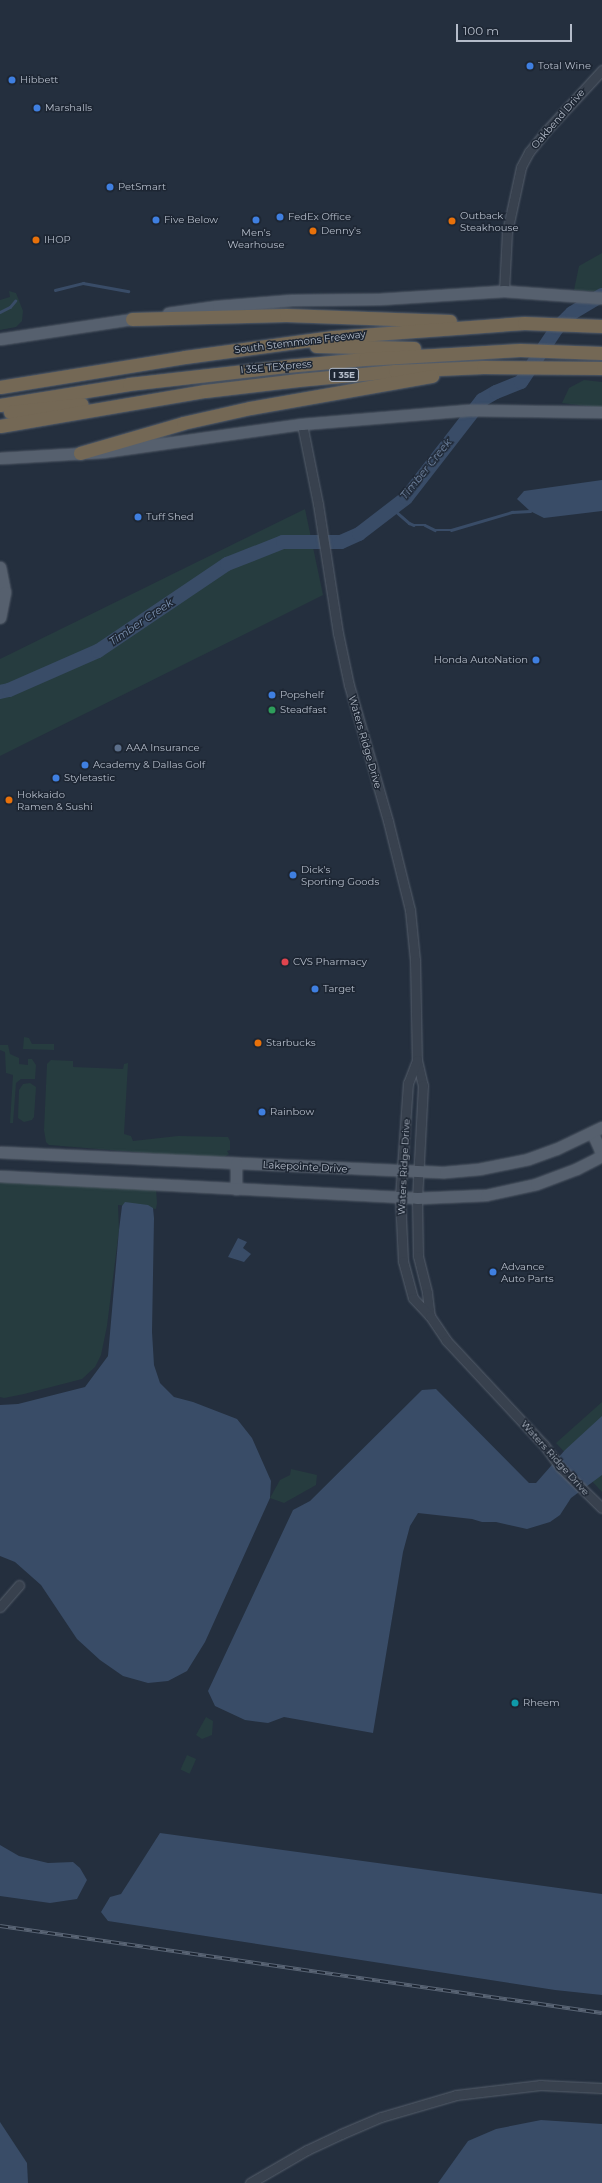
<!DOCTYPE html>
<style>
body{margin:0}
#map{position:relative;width:602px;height:2183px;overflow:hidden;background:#242f3e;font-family:Montserrat,sans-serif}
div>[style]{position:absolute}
.green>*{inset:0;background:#263c3f;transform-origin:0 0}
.water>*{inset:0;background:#394c67}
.stream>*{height:2.5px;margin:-1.25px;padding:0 1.25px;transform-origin:1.25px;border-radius:1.25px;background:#394c67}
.river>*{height:14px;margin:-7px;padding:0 7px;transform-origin:7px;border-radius:7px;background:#394c67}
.roads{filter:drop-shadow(0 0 1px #565f6c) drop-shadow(0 0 1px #565f6c)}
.minor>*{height:9px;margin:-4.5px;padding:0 4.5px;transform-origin:4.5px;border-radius:4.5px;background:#38414e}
.major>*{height:11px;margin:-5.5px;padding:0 5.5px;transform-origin:5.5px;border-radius:5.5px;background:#56606e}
.highway>*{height:13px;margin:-6.5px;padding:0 6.5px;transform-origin:6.5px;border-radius:6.5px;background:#746855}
.rail>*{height:4px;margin-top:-2px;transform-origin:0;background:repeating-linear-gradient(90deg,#1d2633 0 8px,#5a6575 0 16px);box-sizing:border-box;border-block:1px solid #5a6575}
.dots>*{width:11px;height:11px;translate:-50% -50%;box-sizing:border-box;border:2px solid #1d2633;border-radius:50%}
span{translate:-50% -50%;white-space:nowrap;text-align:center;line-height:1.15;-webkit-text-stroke:3px #1d2633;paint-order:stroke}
.shield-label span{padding:1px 3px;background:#1d2633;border:1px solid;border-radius:3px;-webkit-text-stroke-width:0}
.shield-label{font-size:9px;color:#b4bcc9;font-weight:700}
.poi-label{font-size:10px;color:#b4bcc9}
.left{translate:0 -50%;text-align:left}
.right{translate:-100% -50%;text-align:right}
.street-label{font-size:10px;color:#b4bcc9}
.water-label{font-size:11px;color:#7c92b1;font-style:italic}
.scale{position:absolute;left:456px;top:24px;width:116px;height:18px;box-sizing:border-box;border:2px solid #b4bcc9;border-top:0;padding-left:5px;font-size:12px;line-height:14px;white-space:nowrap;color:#b4bcc9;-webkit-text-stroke:3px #1d2633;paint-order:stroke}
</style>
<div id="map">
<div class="green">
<i style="clip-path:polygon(602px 253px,602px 292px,574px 290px,579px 266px)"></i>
<i style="clip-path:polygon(9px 291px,16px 293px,18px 298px,23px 311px,22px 321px,16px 327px,0 330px,0 300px,10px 297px)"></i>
<i style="clip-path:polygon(584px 380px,602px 382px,602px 408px,562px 403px,569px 388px)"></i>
<i style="clip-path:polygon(305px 509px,323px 595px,0 756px,0 659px)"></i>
<i style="clip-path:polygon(24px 1037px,29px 1038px,32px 1044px,54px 1044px,54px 1050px,23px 1049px)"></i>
<i style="clip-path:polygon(0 1045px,8px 1045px,10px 1054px,19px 1058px,19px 1064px,28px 1065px,28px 1059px,32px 1059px,36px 1065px,35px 1079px,21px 1079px,16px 1083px,13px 1123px,10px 1123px,13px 1075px,6px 1073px,5px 1052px,0 1050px)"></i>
<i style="clip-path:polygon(51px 1060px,73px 1061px,73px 1067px,123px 1069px,124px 1064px,128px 1063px,124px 1134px,131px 1136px,133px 1141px,178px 1136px,228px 1137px,230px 1141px,230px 1150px,227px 1151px,229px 1154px,224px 1157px,172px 1155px,49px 1145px,46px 1142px,44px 1130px,47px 1064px)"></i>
<i style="clip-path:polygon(30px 1083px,36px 1087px,34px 1117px,32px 1120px,24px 1122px,18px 1118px,19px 1090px,23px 1084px)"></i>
<i style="clip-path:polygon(0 1181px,156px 1188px,157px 1203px,156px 1209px,118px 1205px,119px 1230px,107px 1326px,101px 1355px,95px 1367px,82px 1379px,24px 1394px,4px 1398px,0 1397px)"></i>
<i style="clip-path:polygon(602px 1402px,602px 1492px,556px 1443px)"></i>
<i style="clip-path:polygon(291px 1469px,317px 1475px,316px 1485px,284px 1503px,270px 1498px,280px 1480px,290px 1475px)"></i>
<i style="clip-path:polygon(206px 1717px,213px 1721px,212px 1735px,202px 1739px,196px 1735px)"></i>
<i style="left:187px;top:1755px;width:10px;height:16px;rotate:24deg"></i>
</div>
<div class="water">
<i style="clip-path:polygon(602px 480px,602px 511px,544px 518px,530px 511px,517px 499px,524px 491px)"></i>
<i style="clip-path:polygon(125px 1202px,148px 1205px,153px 1208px,154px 1218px,152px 1332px,154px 1365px,160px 1383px,174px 1397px,193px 1402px,237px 1419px,252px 1438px,271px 1481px,270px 1498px,205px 1642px,187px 1671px,168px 1681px,148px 1683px,123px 1676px,100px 1660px,77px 1639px,41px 1585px,15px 1562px,0 1556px,0 1405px,18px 1404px,85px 1387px,108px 1356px,119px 1230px,122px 1206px)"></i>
<i style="clip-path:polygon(238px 1238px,247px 1242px,243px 1248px,251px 1254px,244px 1262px,228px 1257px)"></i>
<i style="clip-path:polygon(436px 1389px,529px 1483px,536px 1483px,565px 1450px,602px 1416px,602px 1475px,571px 1498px,560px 1515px,550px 1522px,527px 1529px,496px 1522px,482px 1522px,472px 1519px,418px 1513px,410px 1526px,403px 1552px,373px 1733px,284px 1717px,268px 1723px,245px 1720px,215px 1706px,208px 1691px,293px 1510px,310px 1501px,422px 1390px)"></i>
<i style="clip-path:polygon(160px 1833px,602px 1894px,602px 1995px,555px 1990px,108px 1921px,101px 1912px,110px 1897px,121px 1894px)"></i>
<i style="clip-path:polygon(0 1845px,19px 1856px,48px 1863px,73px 1862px,80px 1868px,87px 1880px,77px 1899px,50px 1903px,0 1896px)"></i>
<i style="clip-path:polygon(541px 2120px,602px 2124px,602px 2183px,438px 2183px,468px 2141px,496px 2129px)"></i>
<i style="clip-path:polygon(0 2122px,27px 2163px,28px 2183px,0 2183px)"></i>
</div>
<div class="stream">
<i style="left:55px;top:290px;width:29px;rotate:-14deg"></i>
<i style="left:83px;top:283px;width:46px;rotate:10.1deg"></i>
<i style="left:0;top:312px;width:11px;rotate:-27deg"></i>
<i style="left:10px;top:307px;width:8px;rotate:-50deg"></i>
<i style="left:392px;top:508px;width:23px;rotate:41deg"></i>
<i style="left:409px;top:523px;width:5px;rotate:22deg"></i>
<i style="left:414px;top:525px;width:11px"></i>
<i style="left:425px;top:525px;width:11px;rotate:27deg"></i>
<i style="left:435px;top:530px;width:16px"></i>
<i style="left:451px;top:530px;width:64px;rotate:-16.4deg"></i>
<i style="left:512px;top:512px;width:18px;rotate:-3deg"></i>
</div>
<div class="river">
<i style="left:0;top:692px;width:9px;rotate:-13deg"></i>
<i style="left:9px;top:690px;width:97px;rotate:-23.7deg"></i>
<i style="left:98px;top:651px;width:156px;rotate:-34deg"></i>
<i style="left:227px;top:564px;width:60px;rotate:-21.4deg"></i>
<i style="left:283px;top:542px;width:58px"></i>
<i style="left:341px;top:542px;width:20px;rotate:-24deg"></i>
<i style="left:359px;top:534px;width:59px;rotate:-37.5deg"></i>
<i style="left:406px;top:498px;width:124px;rotate:-52.2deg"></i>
<i style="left:482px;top:400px;width:16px;rotate:-30deg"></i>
<i style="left:496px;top:392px;width:27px;rotate:-22deg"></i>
<i style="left:521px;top:382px;width:65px;rotate:-56.3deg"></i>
<i style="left:557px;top:328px;width:21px;rotate:-45deg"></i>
<i style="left:572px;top:313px;width:35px;rotate:-31deg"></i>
</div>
<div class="roads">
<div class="minor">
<i style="left:504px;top:291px;width:59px;rotate:-87.1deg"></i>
<i style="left:507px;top:232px;width:66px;rotate:-77.8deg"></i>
<i style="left:521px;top:167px;width:17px;rotate:-62deg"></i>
<i style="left:529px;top:152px;width:27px;rotate:-51deg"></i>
<i style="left:546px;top:131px;width:83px;rotate:-47.4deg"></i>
<i style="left:302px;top:424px;width:82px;rotate:78.7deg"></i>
<i style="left:318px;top:504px;width:131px;rotate:81.2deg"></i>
<i style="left:338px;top:633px;width:53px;rotate:78.1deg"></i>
<i style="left:349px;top:685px;width:141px;rotate:74deg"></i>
<i style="left:388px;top:821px;width:92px;rotate:76.1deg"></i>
<i style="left:410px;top:910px;width:50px;rotate:84.3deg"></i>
<i style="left:415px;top:960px;width:100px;rotate:88.9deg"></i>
<i style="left:417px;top:1060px;width:26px;rotate:77deg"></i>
<i style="left:423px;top:1085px;width:113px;rotate:93deg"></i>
<i style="left:417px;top:1198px;width:58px;rotate:89deg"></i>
<i style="left:418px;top:1256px;width:38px;rotate:76deg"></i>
<i style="left:427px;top:1293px;width:23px;rotate:83deg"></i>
<i style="left:417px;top:1060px;width:25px;rotate:111deg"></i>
<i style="left:408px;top:1083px;width:114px;rotate:94deg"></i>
<i style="left:400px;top:1197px;width:64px;rotate:87.3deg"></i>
<i style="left:403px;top:1261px;width:38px;rotate:75deg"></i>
<i style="left:413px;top:1298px;width:25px;rotate:47deg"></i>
<i style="left:430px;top:1316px;width:29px;rotate:56deg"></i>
<i style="left:446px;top:1340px;width:144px;rotate:47deg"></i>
<i style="left:544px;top:1445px;width:29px;rotate:54deg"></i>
<i style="left:561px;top:1468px;width:57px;rotate:44.3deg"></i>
<i style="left:0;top:1607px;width:29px;rotate:-49deg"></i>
<i style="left:250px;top:2183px;width:66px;rotate:-30.1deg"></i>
<i style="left:307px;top:2150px;width:38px;rotate:-25deg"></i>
<i style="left:341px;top:2134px;width:43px;rotate:-23deg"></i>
<i style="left:381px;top:2117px;width:78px;rotate:-16.3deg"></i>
<i style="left:456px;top:2095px;width:85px;rotate:-6.8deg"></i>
<i style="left:540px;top:2085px;width:62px;rotate:2.8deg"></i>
</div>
<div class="major">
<i style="left:168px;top:313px;width:50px;rotate:-8deg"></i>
<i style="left:218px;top:306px;width:74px;rotate:-4.6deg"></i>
<i style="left:292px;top:300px;width:87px;rotate:-0.7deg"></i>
<i style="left:379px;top:299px;width:125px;rotate:-3.7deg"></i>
<i style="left:504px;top:291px;width:98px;rotate:4.1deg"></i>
<i style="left:0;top:339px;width:141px;rotate:-8.6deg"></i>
<i style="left:0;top:458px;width:102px;rotate:-3.4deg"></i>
<i style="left:102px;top:452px;width:202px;rotate:-8deg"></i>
<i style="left:302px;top:424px;width:167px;rotate:-4.8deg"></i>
<i style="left:468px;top:410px;width:134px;rotate:0.9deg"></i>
<i style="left:0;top:567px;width:25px;rotate:79deg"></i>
<i style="left:5px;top:592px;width:26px;rotate:101deg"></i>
<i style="left:592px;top:1132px;width:24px;rotate:66deg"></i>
<i style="left:0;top:1152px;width:445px;rotate:2.6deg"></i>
<i style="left:445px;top:1172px;width:34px;rotate:-5deg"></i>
<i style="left:479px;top:1169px;width:50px;rotate:-11.5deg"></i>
<i style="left:528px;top:1159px;width:30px;rotate:-20deg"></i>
<i style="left:556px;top:1149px;width:51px;rotate:-25.6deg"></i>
<i style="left:236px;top:1163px;width:26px;rotate:90deg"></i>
<i style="left:0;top:1176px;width:418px;rotate:3deg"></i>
<i style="left:417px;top:1198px;width:69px;rotate:-2.5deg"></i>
<i style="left:486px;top:1195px;width:51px;rotate:-12.4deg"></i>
<i style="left:536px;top:1184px;width:43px;rotate:-20.6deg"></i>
<i style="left:576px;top:1169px;width:29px;rotate:-27deg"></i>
</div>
<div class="highway">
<i style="left:132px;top:319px;width:154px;rotate:-1.5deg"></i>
<i style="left:286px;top:315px;width:164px;rotate:2.1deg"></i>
<i style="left:316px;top:346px;width:98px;rotate:1.2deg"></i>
<i style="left:0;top:387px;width:187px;rotate:-9.2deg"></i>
<i style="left:185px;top:357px;width:149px;rotate:-7.7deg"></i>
<i style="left:333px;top:337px;width:192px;rotate:-4.2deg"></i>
<i style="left:524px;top:323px;width:78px;rotate:2.2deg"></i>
<i style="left:0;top:405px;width:131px;rotate:-9.2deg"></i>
<i style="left:129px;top:384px;width:158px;rotate:-6.5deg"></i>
<i style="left:286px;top:366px;width:79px;rotate:-5.1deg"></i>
<i style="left:365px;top:359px;width:155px;rotate:-3.3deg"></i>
<i style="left:520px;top:350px;width:82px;rotate:2.1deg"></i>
<i style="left:10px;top:412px;width:72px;rotate:-6.3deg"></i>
<i style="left:0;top:426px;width:208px;rotate:-9.7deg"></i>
<i style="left:205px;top:391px;width:94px;rotate:-6.7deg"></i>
<i style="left:298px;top:380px;width:97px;rotate:-5.3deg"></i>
<i style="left:395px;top:371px;width:88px;rotate:-2.6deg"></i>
<i style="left:483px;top:367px;width:119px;rotate:0.5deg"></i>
<i style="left:80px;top:453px;width:107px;rotate:-16.2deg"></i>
<i style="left:183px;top:423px;width:69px;rotate:-12.6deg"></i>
<i style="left:250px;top:408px;width:185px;rotate:-10deg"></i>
</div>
</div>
<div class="rail">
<i style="left:0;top:1926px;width:608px;rotate:8.22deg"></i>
</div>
<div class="dots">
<i style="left:530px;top:66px;background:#3f7fe0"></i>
<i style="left:12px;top:80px;background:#3f7fe0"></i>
<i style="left:37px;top:108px;background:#3f7fe0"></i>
<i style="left:110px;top:187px;background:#3f7fe0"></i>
<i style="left:280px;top:217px;background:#3f7fe0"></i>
<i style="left:156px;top:220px;background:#3f7fe0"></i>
<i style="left:256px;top:220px;background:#3f7fe0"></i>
<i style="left:452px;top:221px;background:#e8710a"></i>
<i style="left:313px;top:231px;background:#e8710a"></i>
<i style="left:36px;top:240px;background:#e8710a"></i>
<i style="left:138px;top:517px;background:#3f7fe0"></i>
<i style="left:536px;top:660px;background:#3f7fe0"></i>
<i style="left:272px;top:695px;background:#3f7fe0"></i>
<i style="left:272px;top:710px;background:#2e9e5b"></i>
<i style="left:118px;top:748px;background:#5c6f8a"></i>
<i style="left:85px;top:765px;background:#3f7fe0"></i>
<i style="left:56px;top:778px;background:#3f7fe0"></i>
<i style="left:9px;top:800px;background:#e8710a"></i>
<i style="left:293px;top:875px;background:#3f7fe0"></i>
<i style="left:285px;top:962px;background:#e0444e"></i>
<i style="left:315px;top:989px;background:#3f7fe0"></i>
<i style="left:258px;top:1043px;background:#e8710a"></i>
<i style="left:262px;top:1112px;background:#3f7fe0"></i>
<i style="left:493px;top:1272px;background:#3f7fe0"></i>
<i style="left:515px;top:1703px;background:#0f9aa8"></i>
</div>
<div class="shield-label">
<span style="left:344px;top:375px">I 35E</span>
</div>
<div class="poi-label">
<span class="left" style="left:538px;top:66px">Total Wine</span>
<span class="left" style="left:20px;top:80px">Hibbett</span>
<span class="left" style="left:45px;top:108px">Marshalls</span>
<span class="left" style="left:118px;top:187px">PetSmart</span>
<span class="left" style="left:460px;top:221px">Outback<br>Steakhouse</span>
<span class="left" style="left:288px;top:217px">FedEx Office</span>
<span class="left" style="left:164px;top:220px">Five Below</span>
<span class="left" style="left:321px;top:231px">Denny's</span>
<span style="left:256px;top:238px">Men's<br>Wearhouse</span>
<span class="left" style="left:44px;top:240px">IHOP</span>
<span class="left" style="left:146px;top:517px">Tuff Shed</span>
<span class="right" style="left:528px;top:660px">Honda AutoNation</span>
<span class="left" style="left:280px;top:695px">Popshelf</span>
<span class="left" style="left:280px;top:710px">Steadfast</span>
<span class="left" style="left:126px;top:748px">AAA Insurance</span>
<span class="left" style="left:93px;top:765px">Academy &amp; Dallas Golf</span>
<span class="left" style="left:64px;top:778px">Styletastic</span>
<span class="left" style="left:17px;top:800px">Hokkaido<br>Ramen &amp; Sushi</span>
<span class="left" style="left:301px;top:875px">Dick's<br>Sporting Goods</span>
<span class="left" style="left:293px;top:962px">CVS Pharmacy</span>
<span class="left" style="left:323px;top:989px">Target</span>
<span class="left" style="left:266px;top:1043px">Starbucks</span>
<span class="left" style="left:270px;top:1112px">Rainbow</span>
<span class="left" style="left:501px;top:1272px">Advance<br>Auto Parts</span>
<span class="left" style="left:523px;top:1703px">Rheem</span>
</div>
<div class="street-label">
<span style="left:558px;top:119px;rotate:-49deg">Oakbend Drive</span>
<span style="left:300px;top:342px;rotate:-7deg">South Stemmons Freeway</span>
<span style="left:276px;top:367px;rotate:-5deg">I 35E TEXpress</span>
<span style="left:365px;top:742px;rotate:74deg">Waters Ridge Drive</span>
<span style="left:305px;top:1167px;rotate:3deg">Lakepointe Drive</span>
<span style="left:404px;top:1167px;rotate:-87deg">Waters Ridge Drive</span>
<span style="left:555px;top:1458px;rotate:48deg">Waters Ridge Drive</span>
</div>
<div class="water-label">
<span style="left:426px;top:469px;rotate:-51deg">Timber Creek</span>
<span style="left:141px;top:622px;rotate:-34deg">Timber Creek</span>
</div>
<div class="scale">100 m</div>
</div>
